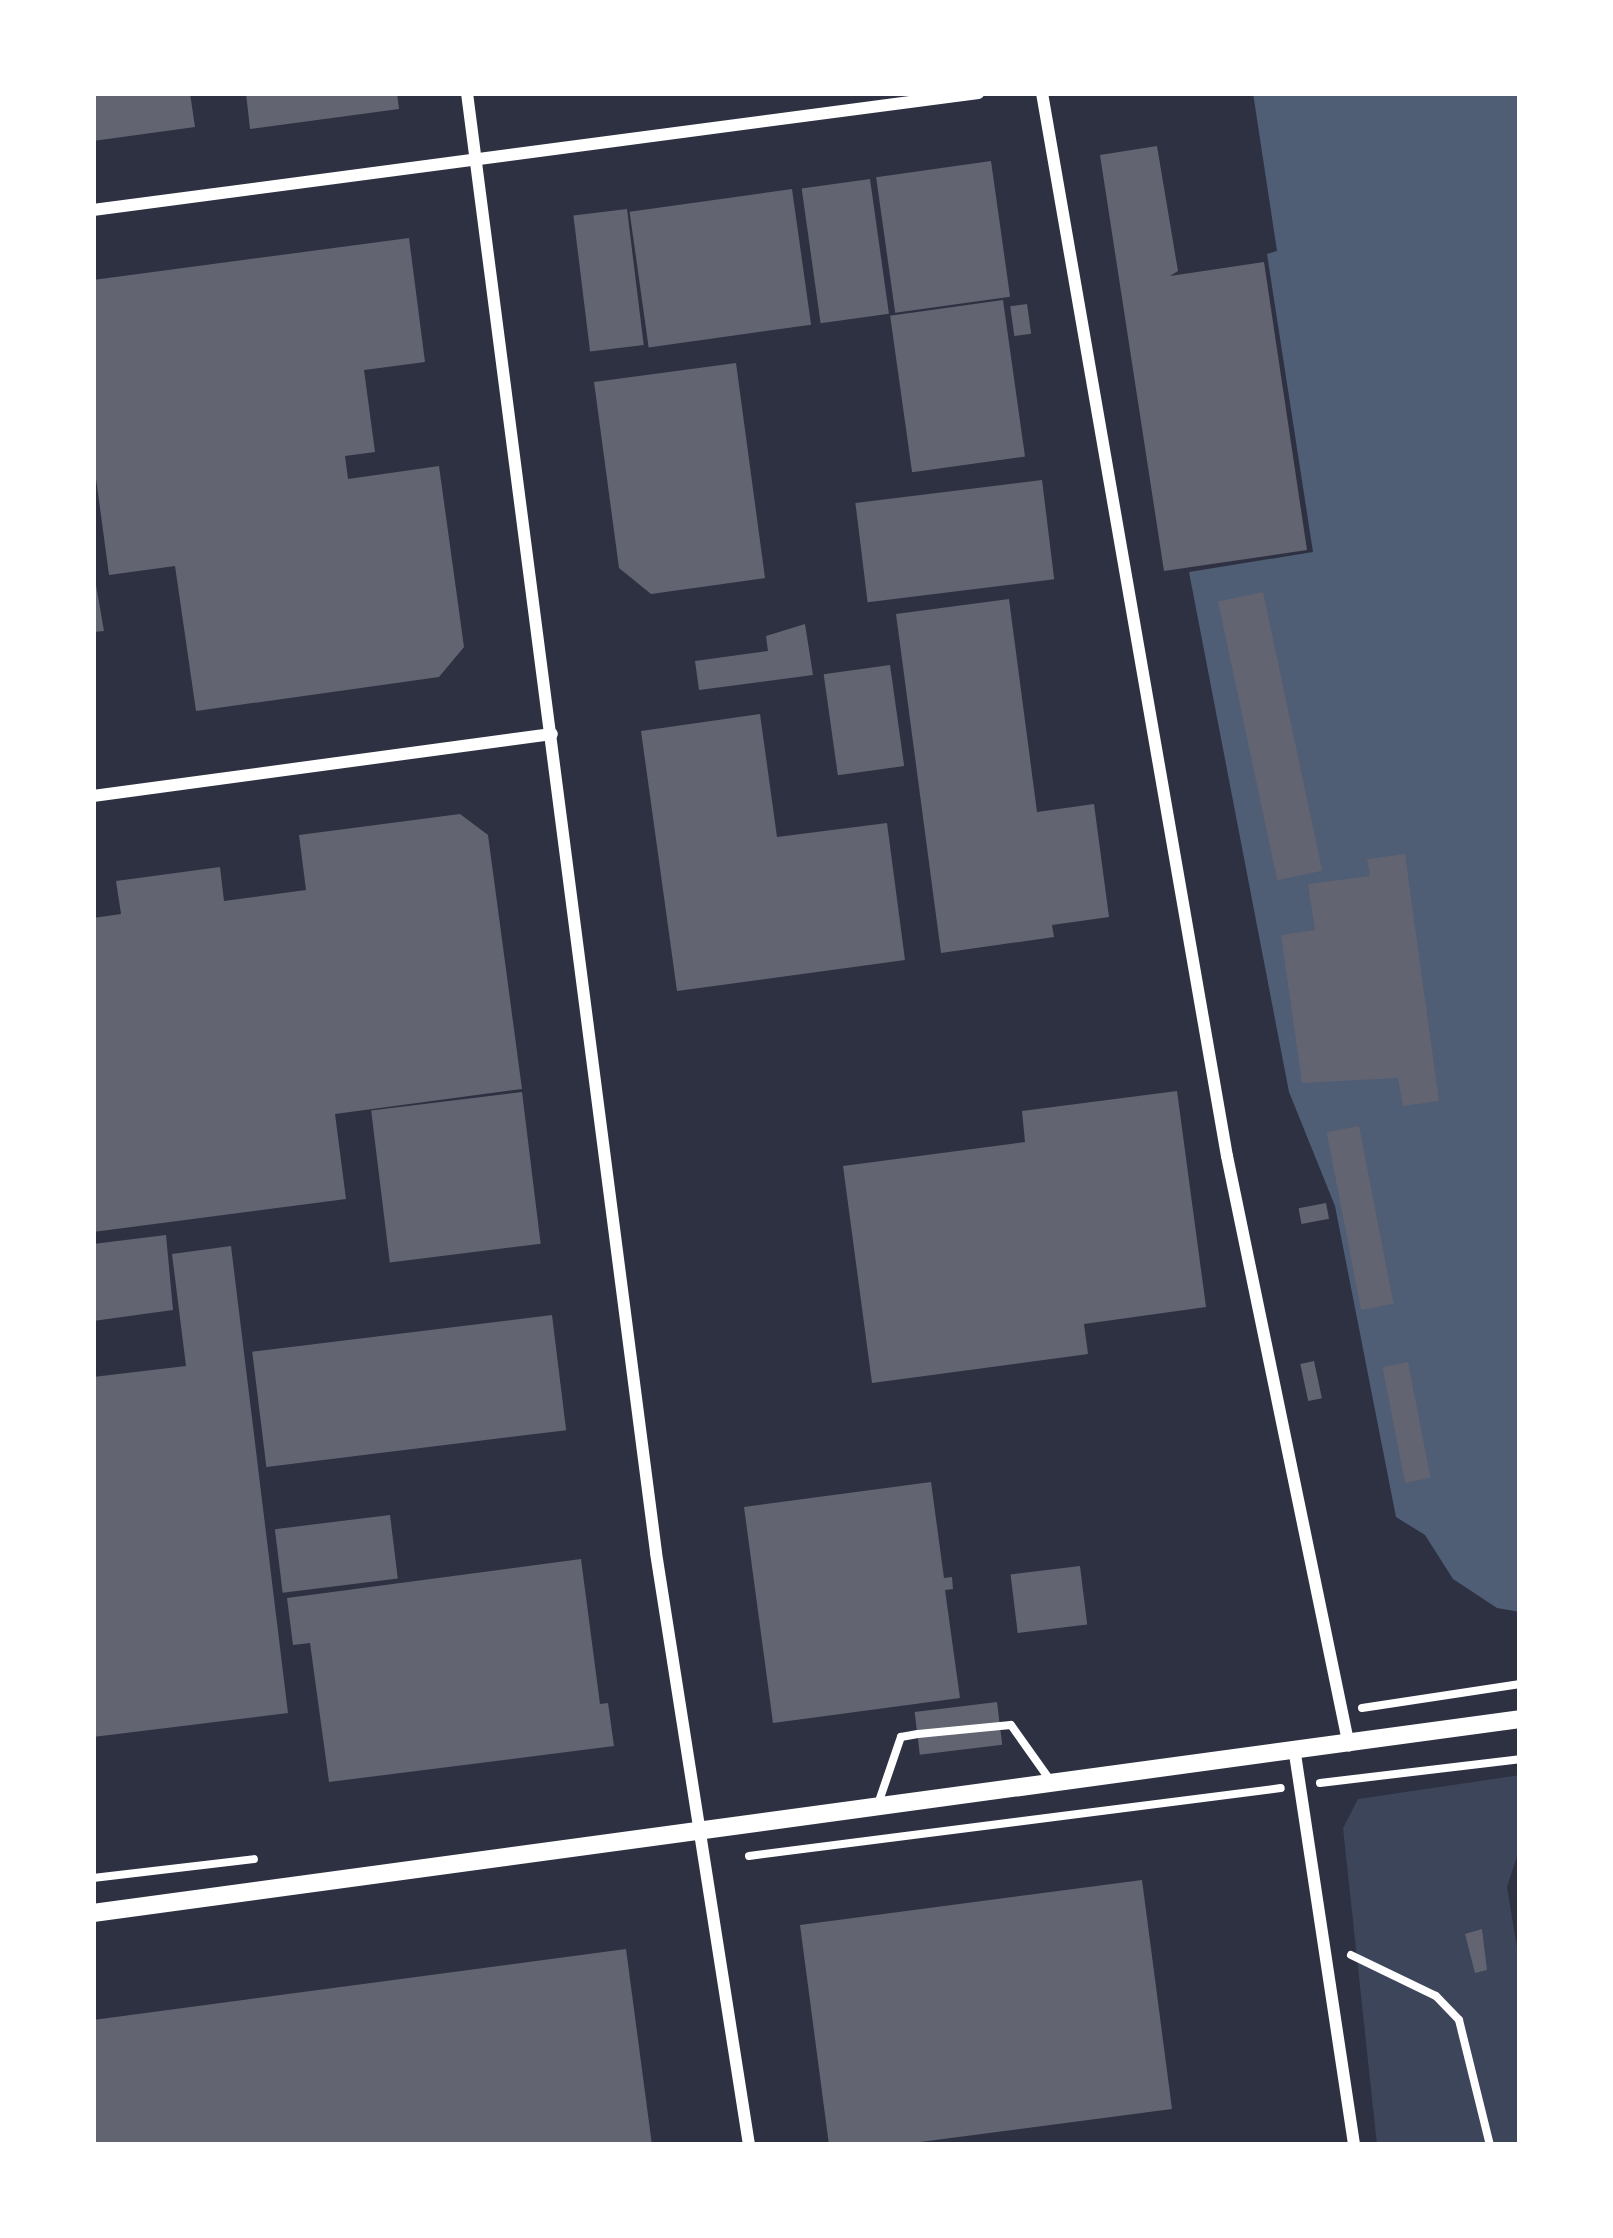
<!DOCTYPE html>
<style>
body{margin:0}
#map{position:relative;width:1613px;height:2238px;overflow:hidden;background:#2d3142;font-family:"Work Sans",sans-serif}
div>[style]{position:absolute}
.green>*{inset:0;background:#3c4559}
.water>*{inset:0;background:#4f5d75}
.building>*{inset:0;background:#626471;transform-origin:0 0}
.path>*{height:8px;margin:-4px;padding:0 4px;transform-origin:4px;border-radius:4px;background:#fff}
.service>*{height:8px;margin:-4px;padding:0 4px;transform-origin:4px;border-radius:4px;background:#fff}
.minor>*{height:12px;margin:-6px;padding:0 6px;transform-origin:6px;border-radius:6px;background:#fff}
.tertiary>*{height:18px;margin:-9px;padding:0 9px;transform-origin:9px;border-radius:9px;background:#fff}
span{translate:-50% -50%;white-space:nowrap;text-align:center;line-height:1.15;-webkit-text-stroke:10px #fff;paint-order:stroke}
.frame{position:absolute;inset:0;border:96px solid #fff;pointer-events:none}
</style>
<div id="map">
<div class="green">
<i style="clip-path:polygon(1520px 1775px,1520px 1847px,1507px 1887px,1520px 1965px,1520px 2145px,1377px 2145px,1343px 1828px,1358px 1799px)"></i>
</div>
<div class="water">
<i style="clip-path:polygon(1253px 93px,1520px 93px,1520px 1612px,1497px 1608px,1453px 1579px,1425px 1535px,1396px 1517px,1335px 1206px,1289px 1092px,1189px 572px,1313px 552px,1267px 254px,1277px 251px)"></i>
</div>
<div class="building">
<i style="clip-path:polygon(93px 93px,190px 93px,195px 127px,93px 141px)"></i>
<i style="clip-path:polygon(246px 93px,397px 93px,399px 109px,250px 129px)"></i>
<i style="clip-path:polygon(1157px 146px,1178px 271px,1170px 276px,1264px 262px,1307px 550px,1164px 571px,1100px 155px)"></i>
<i style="left:991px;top:161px;width:137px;height:116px;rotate:82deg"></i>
<i style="left:870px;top:179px;width:136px;height:69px;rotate:82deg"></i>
<i style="left:792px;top:189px;width:137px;height:164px;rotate:82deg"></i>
<i style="left:627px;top:209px;width:137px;height:54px;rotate:83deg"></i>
<i style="clip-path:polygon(409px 238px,425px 362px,364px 370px,375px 452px,345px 456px,348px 479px,439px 466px,464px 647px,439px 677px,196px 711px,175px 566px,109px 575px,93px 456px,93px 280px)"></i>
<i style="left:1003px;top:300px;width:158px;height:114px;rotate:82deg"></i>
<i style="left:1027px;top:304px;width:30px;height:17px;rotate:82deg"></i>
<i style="clip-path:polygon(736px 363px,765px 578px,651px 594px,619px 568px,594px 382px)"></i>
<i style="left:1042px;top:480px;width:100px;height:188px;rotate:83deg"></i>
<i style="clip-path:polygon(93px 568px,104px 631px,93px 632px)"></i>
<i style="left:1263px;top:592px;width:285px;height:46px;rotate:78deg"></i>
<i style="clip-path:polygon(1009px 599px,1037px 812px,1094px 804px,1109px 917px,1052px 925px,1054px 937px,941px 953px,896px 614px)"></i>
<i style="clip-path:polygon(805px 624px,813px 675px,699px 690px,695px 661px,768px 651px,766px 636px)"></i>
<i style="left:890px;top:665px;width:102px;height:67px;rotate:82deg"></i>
<i style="clip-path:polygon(760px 714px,777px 837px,887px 823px,905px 960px,677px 991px,641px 731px)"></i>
<i style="clip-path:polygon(460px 814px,488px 835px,522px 1089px,335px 1114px,346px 1199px,93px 1232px,93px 918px,121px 914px,116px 881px,220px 867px,224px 901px,306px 890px,299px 835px)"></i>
<i style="clip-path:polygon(1405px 854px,1439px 1101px,1403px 1106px,1398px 1078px,1302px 1083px,1281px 935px,1315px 930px,1308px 884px,1370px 876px,1367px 859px)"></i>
<i style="clip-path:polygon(1177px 1091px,1206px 1307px,1084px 1324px,1088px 1354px,872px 1383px,843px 1166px,1025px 1142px,1022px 1111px)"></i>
<i style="left:522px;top:1092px;width:153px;height:152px;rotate:83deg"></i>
<i style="left:1359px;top:1126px;width:181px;height:33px;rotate:79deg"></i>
<i style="left:1326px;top:1203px;width:16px;height:28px;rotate:79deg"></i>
<i style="clip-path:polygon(166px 1235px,173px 1310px,93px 1321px,93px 1244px)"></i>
<i style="clip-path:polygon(231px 1246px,288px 1713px,93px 1737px,93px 1377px,186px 1366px,172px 1254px)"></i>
<i style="left:552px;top:1315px;width:116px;height:302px;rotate:83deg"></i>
<i style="left:1314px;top:1361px;width:38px;height:14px;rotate:78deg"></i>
<i style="left:1408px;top:1362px;width:118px;height:26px;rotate:79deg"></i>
<i style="clip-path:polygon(931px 1482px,944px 1578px,952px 1577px,953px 1589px,945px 1590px,960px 1698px,773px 1723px,744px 1507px)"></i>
<i style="left:390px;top:1515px;width:64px;height:116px;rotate:83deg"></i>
<i style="clip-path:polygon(581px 1559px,600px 1704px,608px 1703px,614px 1746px,329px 1782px,310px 1643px,293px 1645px,287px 1598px)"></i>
<i style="left:1080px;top:1566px;width:59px;height:70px;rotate:83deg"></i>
<i style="left:997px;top:1702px;width:43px;height:83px;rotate:83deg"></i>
<i style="clip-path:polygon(1142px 1880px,1172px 2109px,897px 2145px,829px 2145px,800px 1925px)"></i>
<i style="clip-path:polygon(1482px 1929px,1487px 1970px,1475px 1973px,1465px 1934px)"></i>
<i style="clip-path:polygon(626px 1949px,652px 2145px,93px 2145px,93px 2020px)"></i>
</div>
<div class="path">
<i style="left:1362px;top:1708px;width:160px;rotate:-8.6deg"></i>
<i style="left:1320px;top:1783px;width:201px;rotate:-6.8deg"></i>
<i style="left:749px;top:1856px;width:536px;rotate:-7.28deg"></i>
<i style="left:93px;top:1878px;width:162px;rotate:-6.7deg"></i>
<i style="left:1351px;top:1955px;width:94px;rotate:25.8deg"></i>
<i style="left:1436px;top:1996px;width:33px;rotate:46deg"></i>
<i style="left:1459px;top:2020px;width:129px;rotate:76.1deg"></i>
</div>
<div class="service">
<i style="left:878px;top:1804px;width:71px;rotate:-71.1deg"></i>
<i style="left:901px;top:1737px;width:17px;rotate:-10deg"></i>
<i style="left:918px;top:1734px;width:93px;rotate:-5.5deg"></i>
<i style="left:1011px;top:1725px;width:67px;rotate:54.7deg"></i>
</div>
<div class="minor">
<i style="left:467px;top:93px;width:1472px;rotate:82.62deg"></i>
<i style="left:656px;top:1553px;width:599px;rotate:81.07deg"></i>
<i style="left:1042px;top:93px;width:1079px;rotate:80.13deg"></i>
<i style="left:1227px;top:1156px;width:602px;rotate:78.32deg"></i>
<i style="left:93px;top:210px;width:893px;rotate:-7.53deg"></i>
<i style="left:93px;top:796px;width:463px;rotate:-7.7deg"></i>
<i style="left:1295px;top:1754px;width:395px;rotate:81.4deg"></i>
</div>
<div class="tertiary">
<i style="left:93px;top:1913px;width:1440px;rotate:-7.74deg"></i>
</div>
<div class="frame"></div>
</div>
